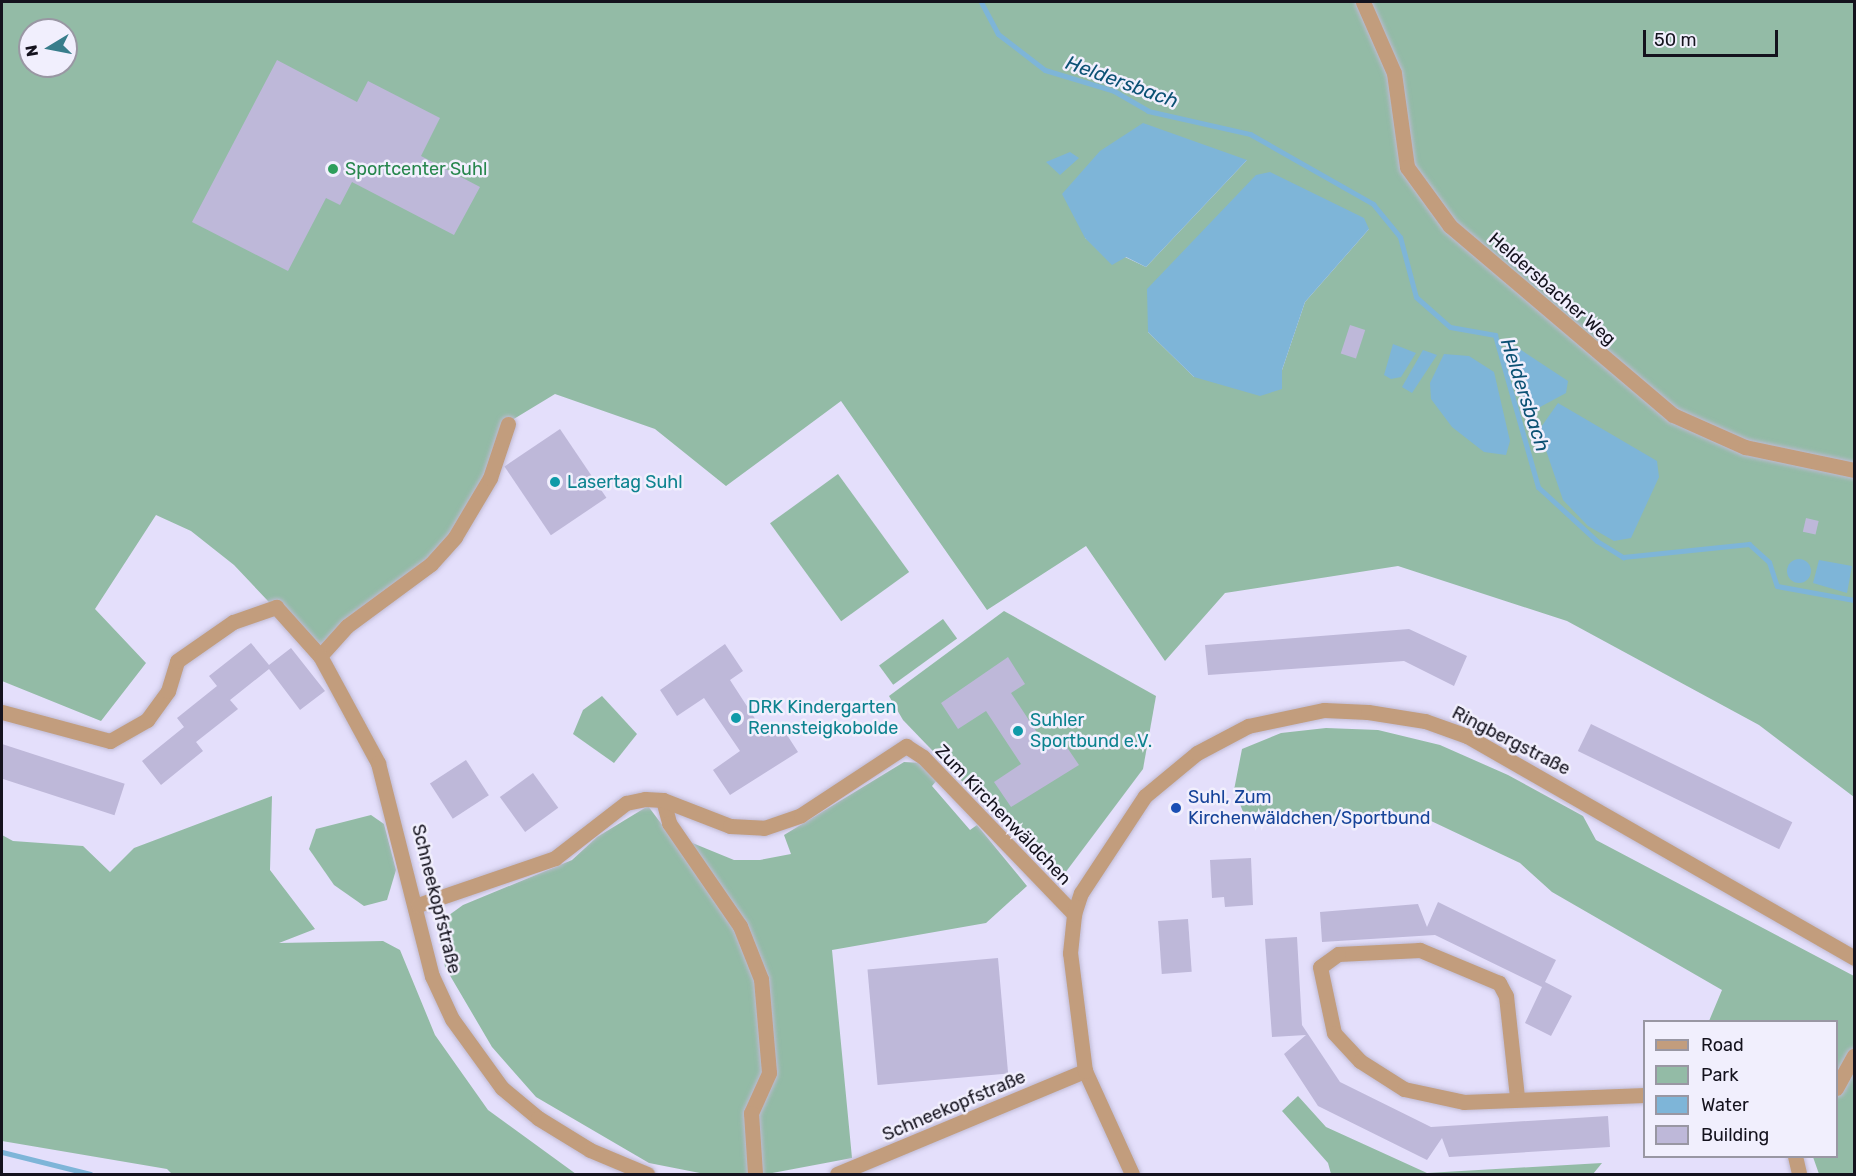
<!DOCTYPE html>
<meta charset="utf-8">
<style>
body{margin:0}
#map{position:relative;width:1856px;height:1176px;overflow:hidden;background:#e4dffb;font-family:Rubik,sans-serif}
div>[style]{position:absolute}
.green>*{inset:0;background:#93bba6;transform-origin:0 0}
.water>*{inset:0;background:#7eb5d8}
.round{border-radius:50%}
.stream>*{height:5px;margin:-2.5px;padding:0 2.5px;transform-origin:2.5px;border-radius:2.5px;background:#7eb5d8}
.building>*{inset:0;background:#beb8d9;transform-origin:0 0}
.roads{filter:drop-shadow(0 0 2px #bfbad3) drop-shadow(0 0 2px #bfbad3)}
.street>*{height:15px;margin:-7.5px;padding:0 7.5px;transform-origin:7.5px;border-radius:7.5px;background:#c29d7d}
.dots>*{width:16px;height:16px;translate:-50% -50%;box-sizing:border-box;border:3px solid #f1effd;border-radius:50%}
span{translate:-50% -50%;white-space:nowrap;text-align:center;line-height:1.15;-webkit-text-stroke:5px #f1effd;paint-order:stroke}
.leisure-label{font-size:18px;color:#27864d}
.left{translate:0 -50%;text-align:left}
.street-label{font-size:18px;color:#14121d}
.culture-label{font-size:18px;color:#0d838f}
.transit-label{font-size:18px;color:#164399}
.water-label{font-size:20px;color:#0b5174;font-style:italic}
.frame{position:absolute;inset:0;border:3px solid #14121d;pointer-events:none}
.legend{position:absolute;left:1643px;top:1020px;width:195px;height:138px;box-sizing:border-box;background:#f1effd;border:2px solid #9997a3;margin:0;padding:8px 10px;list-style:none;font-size:18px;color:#14121d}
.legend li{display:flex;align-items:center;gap:12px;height:30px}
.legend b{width:30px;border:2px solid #9997a3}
.north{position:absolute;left:18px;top:18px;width:60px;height:60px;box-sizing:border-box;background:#f1effd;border:2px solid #9997a3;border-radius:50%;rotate:260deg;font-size:16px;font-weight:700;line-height:24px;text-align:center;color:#14121d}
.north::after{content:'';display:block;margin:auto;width:21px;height:27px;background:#387d8b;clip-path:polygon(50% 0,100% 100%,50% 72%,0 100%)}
.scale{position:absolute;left:1643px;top:30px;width:135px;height:27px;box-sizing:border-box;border:3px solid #14121d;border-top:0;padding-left:8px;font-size:18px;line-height:21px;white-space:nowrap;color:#14121d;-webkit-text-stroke:4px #f1effd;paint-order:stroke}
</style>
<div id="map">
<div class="green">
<i style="clip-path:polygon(evenodd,2px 2px,1854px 2px,1854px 797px,1759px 725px,1567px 621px,1398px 566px,1225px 593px,1165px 661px,1086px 546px,987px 610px,841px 401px,726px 486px,655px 429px,555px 394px,502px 426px,506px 439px,455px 537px,320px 656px,234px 565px,191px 531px,156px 515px,95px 609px,146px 663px,101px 721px,2px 681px,2px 2px,30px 30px,66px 30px,66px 66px,30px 66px,30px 30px,2px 2px,1247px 160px,1146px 267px,1085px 238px,1247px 160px,2px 2px,1369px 229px,1305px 302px,1282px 370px,1194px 377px,1148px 332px,1149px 315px,1369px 229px)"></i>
<i style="left:838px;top:474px;width:121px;height:84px;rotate:54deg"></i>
<i style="clip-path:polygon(1004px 611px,1156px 696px,1143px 769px,1062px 877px,1053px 876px,903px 720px,889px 696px)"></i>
<i style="left:943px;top:619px;width:24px;height:79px;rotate:54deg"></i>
<i style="clip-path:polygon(602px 696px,637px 734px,614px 763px,573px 734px,583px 710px)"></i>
<i style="clip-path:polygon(1326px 728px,1378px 730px,1440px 745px,1508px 775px,1583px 816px,1596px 840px,1854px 976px,1854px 1174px,1819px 1174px,1813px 1157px,1836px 1156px,1836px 1022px,1709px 1021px,1722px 990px,1552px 892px,1520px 863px,1429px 820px,1377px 813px,1261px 822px,1244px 814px,1234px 790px,1242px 749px,1281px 733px)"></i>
<i style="clip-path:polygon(904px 762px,923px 763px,937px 780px,932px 786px,970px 830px,977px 825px,1027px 886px,986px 923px,832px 950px,852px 1158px,767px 1174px,705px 1174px,649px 1163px,536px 1097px,492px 1047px,445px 967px,440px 940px,445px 918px,463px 905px,572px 860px,597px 837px,648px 806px,678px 846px,690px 842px,734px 860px,760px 860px,791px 854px,784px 835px)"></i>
<i style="clip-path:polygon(272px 796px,270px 870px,315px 929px,279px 943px,383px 941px,400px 950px,435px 1035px,488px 1110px,576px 1174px,172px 1174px,167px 1169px,2px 1141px,2px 835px,13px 841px,83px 846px,110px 872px,134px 848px)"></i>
<i style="clip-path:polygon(371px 815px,384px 824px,396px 870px,387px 900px,364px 906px,334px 885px,309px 849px,316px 829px)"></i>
<i style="clip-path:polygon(1298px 1096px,1326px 1127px,1427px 1173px,1602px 1163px,1593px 1174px,1331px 1174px,1328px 1163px,1282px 1111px)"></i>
</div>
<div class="water">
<i style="clip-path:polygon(1143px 123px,1247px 160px,1146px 267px,1126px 257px,1112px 265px,1085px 238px,1062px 194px,1100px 151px)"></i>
<i style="clip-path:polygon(1070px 152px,1079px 158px,1060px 175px,1046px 162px)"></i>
<i style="clip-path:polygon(1270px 172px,1364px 218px,1369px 229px,1305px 302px,1282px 370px,1282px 389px,1260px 396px,1194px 377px,1148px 332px,1147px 289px,1256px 175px)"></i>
<i style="clip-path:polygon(1509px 342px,1568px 381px,1566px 393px,1529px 413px,1506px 346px)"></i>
<i style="clip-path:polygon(1393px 344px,1416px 353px,1401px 377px,1391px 379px,1384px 375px)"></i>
<i style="clip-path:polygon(1423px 350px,1437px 355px,1412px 393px,1402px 387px)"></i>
<i style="clip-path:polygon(1444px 354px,1469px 356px,1494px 372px,1510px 441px,1506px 455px,1484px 452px,1452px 427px,1431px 399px,1430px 383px)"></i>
<i style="clip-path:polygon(1558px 403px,1657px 461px,1659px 477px,1631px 538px,1614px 541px,1588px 526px,1563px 500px,1539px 430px)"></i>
<i class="round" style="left:1787px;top:559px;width:24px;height:24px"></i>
<i style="clip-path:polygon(1819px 560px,1852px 566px,1847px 593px,1813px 583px)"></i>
</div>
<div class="stream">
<i style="left:981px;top:2px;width:36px;rotate:62deg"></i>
<i style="left:998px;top:34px;width:59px;rotate:37.5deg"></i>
<i style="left:1045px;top:70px;width:72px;rotate:16.9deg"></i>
<i style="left:1114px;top:91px;width:39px;rotate:30deg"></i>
<i style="left:1148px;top:111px;width:105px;rotate:12.7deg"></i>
<i style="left:1250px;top:134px;width:142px;rotate:29.6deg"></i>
<i style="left:1373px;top:204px;width:43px;rotate:50.7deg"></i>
<i style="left:1400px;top:237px;width:62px;rotate:75.1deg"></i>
<i style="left:1416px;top:297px;width:45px;rotate:41.4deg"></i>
<i style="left:1450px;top:327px;width:46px;rotate:10.1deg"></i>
<i style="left:1495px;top:335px;width:158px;rotate:74.2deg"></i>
<i style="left:1538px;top:487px;width:80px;rotate:42.5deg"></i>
<i style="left:1597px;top:541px;width:31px;rotate:32deg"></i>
<i style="left:1623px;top:557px;width:127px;rotate:-5.9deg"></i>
<i style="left:1749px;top:544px;width:27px;rotate:42deg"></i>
<i style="left:1769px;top:562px;width:25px;rotate:72deg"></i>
<i style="left:1777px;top:586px;width:78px;rotate:10.3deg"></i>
<i style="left:2px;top:1152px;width:91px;rotate:14deg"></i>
</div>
<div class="building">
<i style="clip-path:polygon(277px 60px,357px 102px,368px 81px,440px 118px,421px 156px,480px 187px,454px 235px,352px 182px,340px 205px,326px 198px,288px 271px,192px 222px)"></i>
<i style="left:1350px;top:325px;width:16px;height:30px;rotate:18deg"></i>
<i style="left:560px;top:429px;width:83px;height:67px;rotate:56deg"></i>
<i style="left:1806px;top:518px;width:13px;height:14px;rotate:13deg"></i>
<i style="clip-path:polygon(1409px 629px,1467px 656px,1454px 686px,1404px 661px,1208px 675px,1205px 645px)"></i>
<i style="clip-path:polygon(251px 643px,269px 665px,291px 648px,325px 691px,300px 710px,269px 669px,230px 700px,238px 709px,196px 742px,203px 751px,161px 785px,142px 761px,184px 727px,177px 718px,217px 686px,209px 676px)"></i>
<i style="clip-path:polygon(725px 644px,743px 671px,730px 680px,765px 734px,780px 724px,798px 752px,730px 795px,713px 770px,740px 751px,704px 698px,677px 716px,660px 690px)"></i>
<i style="clip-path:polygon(1008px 657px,1025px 684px,1011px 693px,1046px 746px,1060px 737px,1079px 765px,1011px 807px,994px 782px,1021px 764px,986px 711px,958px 729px,941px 703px)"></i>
<i style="left:1591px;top:724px;width:224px;height:30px;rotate:26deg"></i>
<i style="left:2px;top:744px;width:129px;height:33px;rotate:18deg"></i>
<i style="left:466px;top:760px;width:42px;height:43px;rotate:57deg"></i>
<i style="left:533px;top:773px;width:43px;height:41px;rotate:54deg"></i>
<i style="clip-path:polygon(1251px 858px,1253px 905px,1225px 907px,1224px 897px,1212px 898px,1210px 860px)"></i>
<i style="clip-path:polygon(1438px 902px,1556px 960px,1545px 982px,1572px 996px,1551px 1036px,1525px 1023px,1542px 987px,1435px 935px,1322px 942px,1320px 912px,1418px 904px,1427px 927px)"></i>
<i style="left:1188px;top:919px;width:53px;height:30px;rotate:86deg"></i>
<i style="clip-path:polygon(1297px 937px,1302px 1025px,1340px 1082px,1431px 1127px,1608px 1116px,1610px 1147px,1449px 1157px,1442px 1138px,1427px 1160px,1318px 1106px,1284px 1054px,1306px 1035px,1272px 1037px,1265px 939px)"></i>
<i style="left:998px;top:958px;width:116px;height:131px;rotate:85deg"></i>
</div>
<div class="roads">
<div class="street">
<i style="left:1363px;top:2px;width:77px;rotate:66.4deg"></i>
<i style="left:1394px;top:73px;width:95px;rotate:82.1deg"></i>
<i style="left:1407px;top:167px;width:73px;rotate:53.9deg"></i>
<i style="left:1450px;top:226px;width:292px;rotate:40.3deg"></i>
<i style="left:1673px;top:415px;width:79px;rotate:24deg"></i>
<i style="left:1745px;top:447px;width:111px;rotate:11.9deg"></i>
<i style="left:320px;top:656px;width:40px;rotate:-48deg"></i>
<i style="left:347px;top:626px;width:104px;rotate:-36.4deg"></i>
<i style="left:431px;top:564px;width:36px;rotate:-48deg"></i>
<i style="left:455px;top:537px;width:69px;rotate:-59.3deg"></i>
<i style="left:490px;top:478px;width:57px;rotate:-71.6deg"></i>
<i style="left:2px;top:712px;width:112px;rotate:15deg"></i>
<i style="left:110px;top:741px;width:43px;rotate:-29.6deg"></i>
<i style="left:147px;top:720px;width:36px;rotate:-54deg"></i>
<i style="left:168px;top:691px;width:31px;rotate:-73deg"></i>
<i style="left:177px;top:661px;width:68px;rotate:-34.9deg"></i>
<i style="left:233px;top:622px;width:46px;rotate:-19.2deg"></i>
<i style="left:276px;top:607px;width:66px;rotate:48.1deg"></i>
<i style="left:320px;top:656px;width:122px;rotate:61.5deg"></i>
<i style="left:378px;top:763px;width:220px;rotate:75.8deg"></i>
<i style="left:432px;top:976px;width:47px;rotate:65.1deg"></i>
<i style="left:452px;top:1019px;width:85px;rotate:54.1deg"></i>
<i style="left:502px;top:1088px;width:47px;rotate:39.8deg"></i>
<i style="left:538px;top:1118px;width:61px;rotate:31.6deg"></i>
<i style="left:590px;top:1150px;width:62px;rotate:22.8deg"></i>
<i style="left:663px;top:800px;width:24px;rotate:75deg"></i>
<i style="left:669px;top:823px;width:125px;rotate:55.4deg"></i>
<i style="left:740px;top:926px;width:57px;rotate:68.4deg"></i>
<i style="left:761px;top:979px;width:94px;rotate:85.1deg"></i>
<i style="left:769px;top:1073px;width:44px;rotate:114.2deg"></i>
<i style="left:751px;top:1113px;width:61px;rotate:86.2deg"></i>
<i style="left:418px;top:905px;width:145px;rotate:-18.9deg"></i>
<i style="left:555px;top:858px;width:90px;rotate:-37.8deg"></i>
<i style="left:626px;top:803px;width:19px;rotate:-12deg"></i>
<i style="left:645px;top:799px;width:18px;rotate:3deg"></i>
<i style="left:663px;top:800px;width:72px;rotate:21.2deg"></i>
<i style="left:730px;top:826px;width:34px;rotate:3deg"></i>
<i style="left:764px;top:828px;width:39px;rotate:-19deg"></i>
<i style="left:801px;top:815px;width:126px;rotate:-33.3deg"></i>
<i style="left:906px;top:746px;width:20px;rotate:33deg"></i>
<i style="left:923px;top:757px;width:218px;rotate:46.1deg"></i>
<i style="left:1836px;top:1088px;width:37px;rotate:-61deg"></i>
<i style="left:1517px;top:1097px;width:102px;rotate:-96.2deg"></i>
<i style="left:1506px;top:996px;width:15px;rotate:-118deg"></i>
<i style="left:1499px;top:983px;width:86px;rotate:-157.3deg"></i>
<i style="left:1420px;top:950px;width:82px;rotate:177.2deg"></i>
<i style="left:1338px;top:954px;width:22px;rotate:144deg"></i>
<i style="left:1320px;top:967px;width:67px;rotate:78deg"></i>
<i style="left:1334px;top:1033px;width:38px;rotate:47deg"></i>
<i style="left:1360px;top:1061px;width:52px;rotate:32.5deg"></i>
<i style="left:1404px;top:1089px;width:61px;rotate:12.2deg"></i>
<i style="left:1464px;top:1102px;width:180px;rotate:-2.2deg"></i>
<i style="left:1795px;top:1156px;width:18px;rotate:77deg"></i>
<i style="left:837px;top:1174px;width:269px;rotate:-22.6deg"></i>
<i style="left:1132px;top:1174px;width:113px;rotate:-114.5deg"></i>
<i style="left:1085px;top:1071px;width:119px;rotate:-97.2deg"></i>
<i style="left:1070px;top:953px;width:39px;rotate:-84deg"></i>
<i style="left:1074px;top:914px;width:22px;rotate:-72deg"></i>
<i style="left:1081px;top:893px;width:116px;rotate:-56.6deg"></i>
<i style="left:1145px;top:796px;width:67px;rotate:-39.6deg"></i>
<i style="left:1197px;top:753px;width:58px;rotate:-27.9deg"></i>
<i style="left:1248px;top:726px;width:78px;rotate:-11.9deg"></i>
<i style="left:1324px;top:710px;width:44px;rotate:2.6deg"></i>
<i style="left:1368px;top:712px;width:58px;rotate:9deg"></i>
<i style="left:1425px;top:721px;width:45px;rotate:19.7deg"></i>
<i style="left:1467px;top:736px;width:446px;rotate:29.8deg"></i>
</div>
</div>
<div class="dots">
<i style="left:333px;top:169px;background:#2e9e5b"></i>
<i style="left:555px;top:482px;background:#0f9aa8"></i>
<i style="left:736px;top:718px;background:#0f9aa8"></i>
<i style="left:1018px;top:731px;background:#0f9aa8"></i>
<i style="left:1176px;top:808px;background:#1a4fb4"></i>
</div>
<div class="leisure-label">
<span class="left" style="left:345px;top:169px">Sportcenter Suhl</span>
</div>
<div class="street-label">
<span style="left:1552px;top:289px;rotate:41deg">Heldersbacher Weg</span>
<span style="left:1511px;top:741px;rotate:27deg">Ringbergstraße</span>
<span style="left:1003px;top:815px;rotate:46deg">Zum Kirchenwäldchen</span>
<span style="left:436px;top:899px;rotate:76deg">Schneekopfstraße</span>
<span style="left:954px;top:1106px;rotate:-23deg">Schneekopfstraße</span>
</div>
<div class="culture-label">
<span class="left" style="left:567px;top:482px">Lasertag Suhl</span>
<span class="left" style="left:748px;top:718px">DRK Kindergarten<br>Rennsteigkobolde</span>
<span class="left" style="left:1030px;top:731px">Suhler<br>Sportbund e.V.</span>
</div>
<div class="transit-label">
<span class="left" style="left:1188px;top:808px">Suhl, Zum<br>Kirchenwäldchen/Sportbund</span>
</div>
<div class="water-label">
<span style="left:1122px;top:82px;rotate:20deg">Heldersbach</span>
<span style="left:1525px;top:395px;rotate:72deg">Heldersbach</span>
</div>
<div class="frame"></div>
<ul class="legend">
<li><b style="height:8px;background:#c29d7d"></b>Road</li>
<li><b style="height:16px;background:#93bba6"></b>Park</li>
<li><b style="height:16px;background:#7eb5d8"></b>Water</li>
<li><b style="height:16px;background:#beb8d9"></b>Building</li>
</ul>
<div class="north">N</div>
<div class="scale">50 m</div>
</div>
